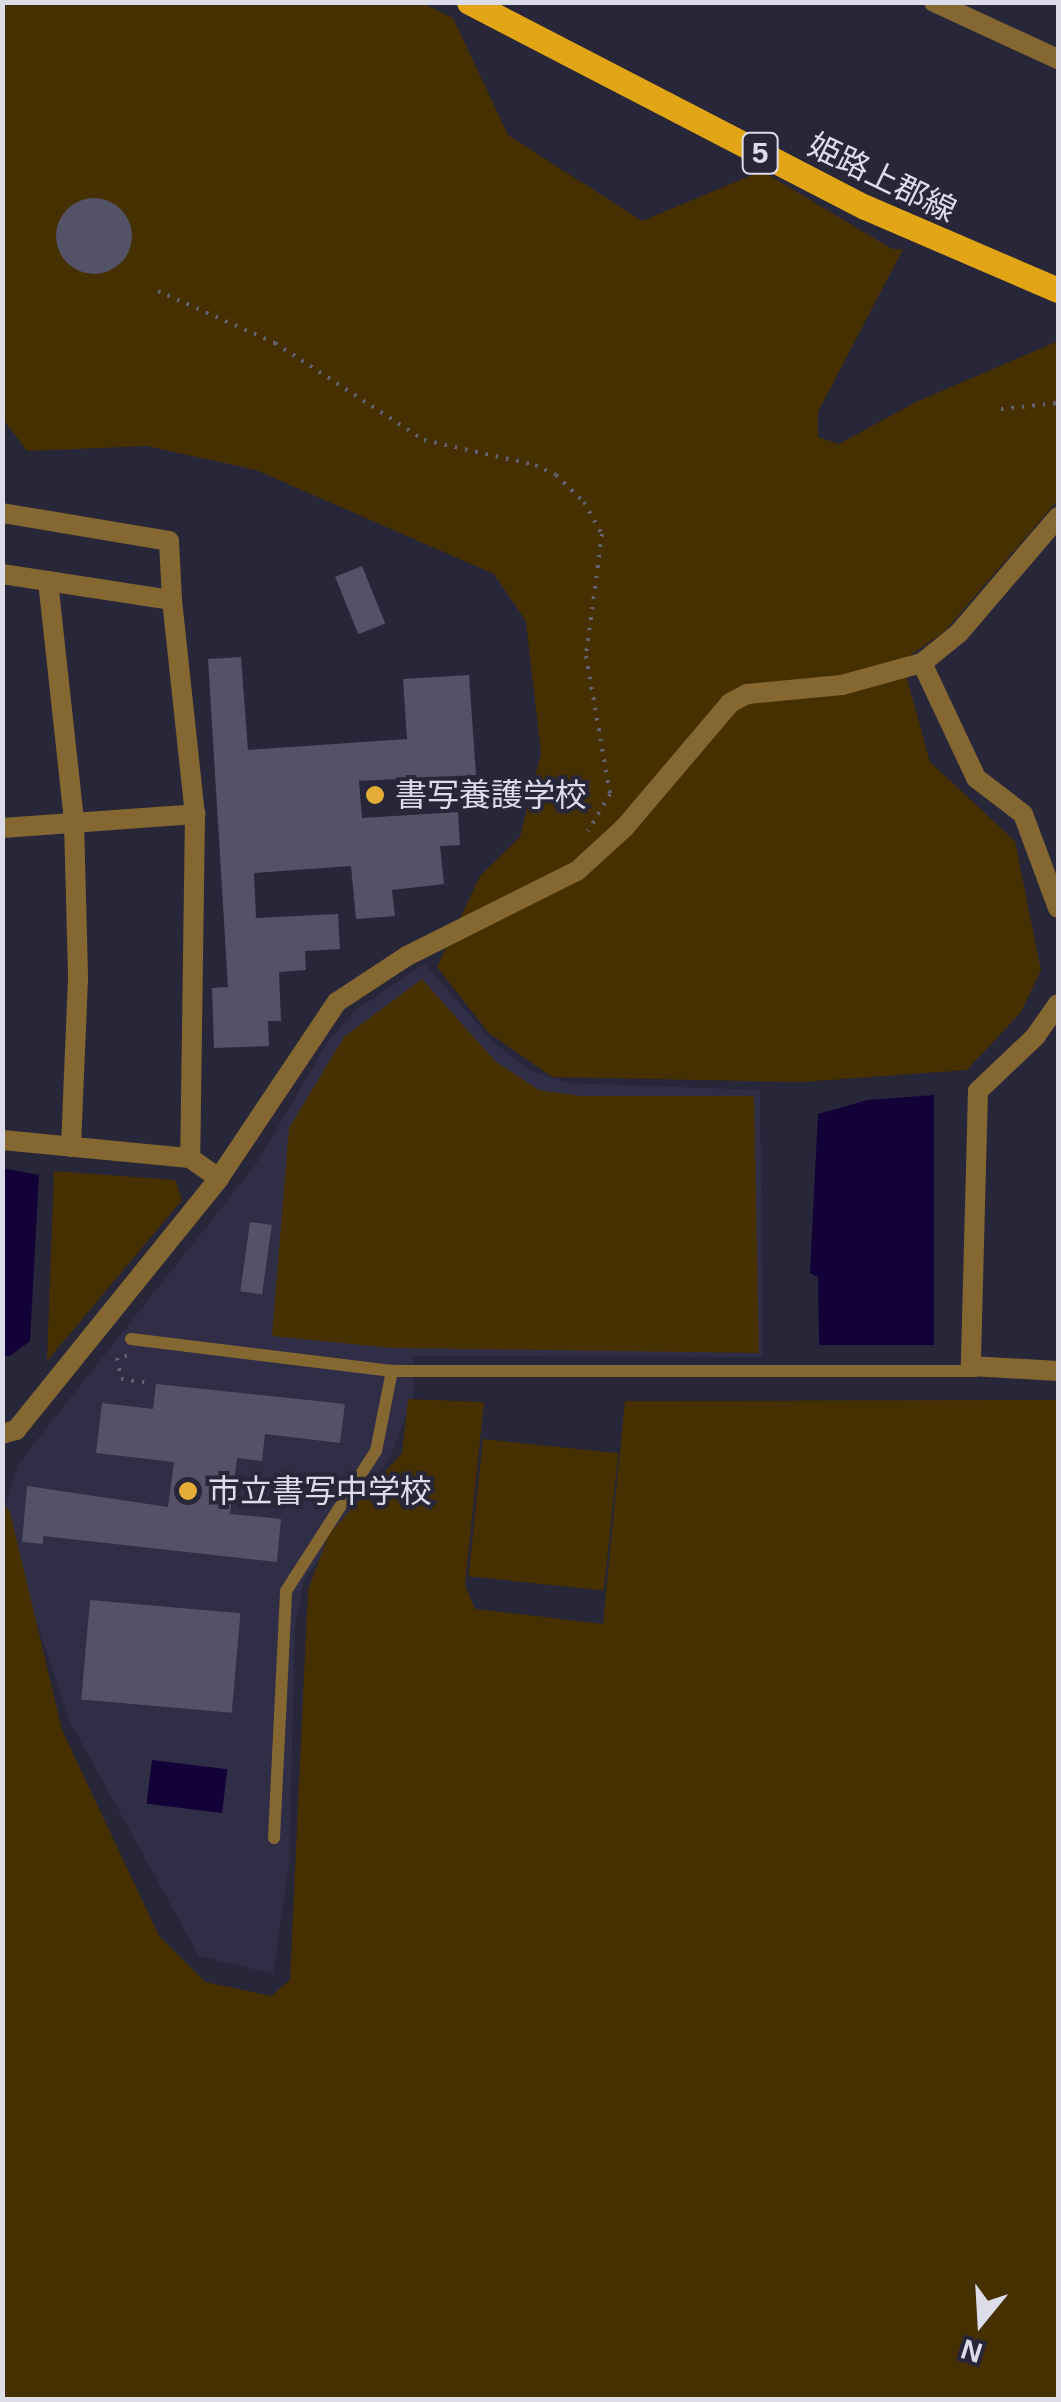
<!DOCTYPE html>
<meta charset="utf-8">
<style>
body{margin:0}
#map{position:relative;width:1061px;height:2402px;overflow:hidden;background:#282639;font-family:Helvetica,"Noto Sans JP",sans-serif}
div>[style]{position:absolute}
.built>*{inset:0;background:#302e47}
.green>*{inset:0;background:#463000;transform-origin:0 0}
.water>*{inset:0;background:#130238;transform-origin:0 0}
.building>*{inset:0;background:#535267;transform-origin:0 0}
.round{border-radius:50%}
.path>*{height:4px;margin-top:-2px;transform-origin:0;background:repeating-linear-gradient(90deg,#646374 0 2.5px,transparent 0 10.5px)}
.service>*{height:12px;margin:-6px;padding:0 6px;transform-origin:6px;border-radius:6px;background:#856831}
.minor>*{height:20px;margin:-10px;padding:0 10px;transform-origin:10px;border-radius:10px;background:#856831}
.primary>*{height:25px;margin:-12.5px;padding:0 12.5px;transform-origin:12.5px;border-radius:12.5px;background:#e1a515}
.dots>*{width:28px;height:28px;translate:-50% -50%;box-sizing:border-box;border:5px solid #282639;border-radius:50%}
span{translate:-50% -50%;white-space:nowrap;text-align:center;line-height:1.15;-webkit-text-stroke:8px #282639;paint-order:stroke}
.shield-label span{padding:2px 8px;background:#282639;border:2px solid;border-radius:8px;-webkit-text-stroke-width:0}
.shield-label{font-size:30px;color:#dddce9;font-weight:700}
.street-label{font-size:32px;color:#dddce9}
.poi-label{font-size:32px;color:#dddce9}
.left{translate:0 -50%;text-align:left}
.frame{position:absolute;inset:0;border:5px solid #dddce9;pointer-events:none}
.north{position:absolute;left:931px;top:2272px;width:100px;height:100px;-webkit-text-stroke:8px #282639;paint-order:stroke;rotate:198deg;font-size:28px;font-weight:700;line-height:40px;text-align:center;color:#dddce9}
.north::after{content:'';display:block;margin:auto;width:35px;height:45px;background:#dddce9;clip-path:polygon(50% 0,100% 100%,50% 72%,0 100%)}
</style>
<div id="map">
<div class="built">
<i style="clip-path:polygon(425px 964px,493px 1042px,531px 1071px,568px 1083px,760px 1090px,763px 1357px,413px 1356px,414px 1393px,392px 1453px,304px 1581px,295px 1627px,289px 1864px,273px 1974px,199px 1956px,68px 1718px,2px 1517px,18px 1464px,256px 1164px,329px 1040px,356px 1010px)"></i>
</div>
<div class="green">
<i style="clip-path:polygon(3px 3px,422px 3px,453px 18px,508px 135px,642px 221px,762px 171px,892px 249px,903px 249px,818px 412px,818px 437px,839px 444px,916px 402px,1058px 341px,1058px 500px,944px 632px,902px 661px,930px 762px,1015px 841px,1041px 970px,1021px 1012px,967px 1070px,800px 1082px,552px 1077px,489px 1033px,437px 967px,480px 876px,520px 837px,541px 754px,526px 621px,494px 574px,256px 470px,147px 446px,27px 451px,3px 419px)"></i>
<i style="clip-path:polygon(422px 979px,495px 1061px,539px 1090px,580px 1096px,754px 1096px,759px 1353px,392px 1348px,272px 1336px,289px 1128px,344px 1037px)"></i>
<i style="clip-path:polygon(54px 1171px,175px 1180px,182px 1200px,47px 1361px)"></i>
<i style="clip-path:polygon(408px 1399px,484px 1402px,465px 1585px,475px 1609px,603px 1624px,625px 1401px,1058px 1400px,1058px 2399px,3px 2399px,2px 1503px,10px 1512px,62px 1730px,159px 1936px,205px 1982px,271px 1996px,290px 1980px,308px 1590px,329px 1534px,402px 1453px)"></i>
<i style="left:483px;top:1439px;width:136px;height:138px;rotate:6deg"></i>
</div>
<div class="water">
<i style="clip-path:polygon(934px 1095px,934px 1345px,819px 1345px,818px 1277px,810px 1273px,818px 1114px,868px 1100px)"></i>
<i style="clip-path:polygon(2px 1168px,39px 1175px,30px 1341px,10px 1356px,2px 1356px)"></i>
<i style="left:152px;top:1760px;width:76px;height:44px;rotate:7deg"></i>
</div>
<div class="building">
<i class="round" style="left:56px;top:198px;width:76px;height:76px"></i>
<i style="left:362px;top:566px;width:62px;height:29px;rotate:68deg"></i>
<i style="clip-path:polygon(241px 657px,248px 750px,407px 739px,403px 679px,469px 675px,476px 775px,359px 781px,362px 818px,458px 812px,460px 845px,440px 846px,444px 884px,392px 890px,395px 916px,356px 919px,351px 866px,254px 873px,256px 918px,338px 914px,340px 949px,305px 951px,306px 970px,279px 972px,281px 1021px,268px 1021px,269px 1046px,214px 1048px,212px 988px,228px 987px,208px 659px)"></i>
<i style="left:250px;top:1222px;width:22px;height:70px;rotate:8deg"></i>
<i style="clip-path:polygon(156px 1384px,345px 1404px,340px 1443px,265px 1434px,262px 1461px,237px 1458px,230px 1514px,281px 1519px,277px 1562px,43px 1536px,43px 1544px,22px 1542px,27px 1486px,168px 1507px,174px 1462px,96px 1453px,102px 1403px,153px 1409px)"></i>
<i style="left:90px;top:1600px;width:151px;height:100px;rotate:5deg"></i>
</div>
<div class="path">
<i style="left:158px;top:291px;width:128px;rotate:24deg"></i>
<i style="left:275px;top:343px;width:178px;rotate:33.1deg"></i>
<i style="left:424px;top:440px;width:114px;rotate:12.7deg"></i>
<i style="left:535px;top:465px;width:23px;rotate:25deg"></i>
<i style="left:556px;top:475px;width:39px;rotate:44deg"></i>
<i style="left:584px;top:502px;width:37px;rotate:61deg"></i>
<i style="left:602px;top:534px;width:123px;rotate:97.5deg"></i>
<i style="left:586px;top:656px;width:140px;rotate:80.1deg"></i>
<i style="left:610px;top:794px;width:43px;rotate:120.7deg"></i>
<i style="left:1001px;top:409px;width:57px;rotate:-6deg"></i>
<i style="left:127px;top:1356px;width:10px;rotate:169deg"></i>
<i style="left:117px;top:1358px;width:21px;rotate:79deg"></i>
<i style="left:121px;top:1379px;width:27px;rotate:8deg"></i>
</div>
<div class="service">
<i style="left:131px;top:1339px;width:263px;rotate:7deg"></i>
<i style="left:392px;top:1371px;width:584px"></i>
<i style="left:274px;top:1838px;width:247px;rotate:-87.2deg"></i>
<i style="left:286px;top:1591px;width:166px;rotate:-57.3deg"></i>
<i style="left:376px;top:1451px;width:82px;rotate:-78.7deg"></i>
</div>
<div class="minor">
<i style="left:934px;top:2px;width:136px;rotate:24.7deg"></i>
<i style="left:2px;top:513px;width:169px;rotate:9.5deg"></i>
<i style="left:169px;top:541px;width:59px;rotate:87.1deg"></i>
<i style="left:2px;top:574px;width:172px;rotate:8.7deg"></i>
<i style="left:172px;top:600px;width:215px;rotate:83.9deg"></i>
<i style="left:195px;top:814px;width:344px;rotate:90.8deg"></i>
<i style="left:48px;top:581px;width:242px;rotate:83.8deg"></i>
<i style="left:74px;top:822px;width:157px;rotate:88.5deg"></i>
<i style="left:78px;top:979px;width:168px;rotate:92.4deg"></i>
<i style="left:922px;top:663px;width:127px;rotate:64.8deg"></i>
<i style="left:976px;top:778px;width:59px;rotate:37.5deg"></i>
<i style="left:1023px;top:814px;width:100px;rotate:69.6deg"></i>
<i style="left:2px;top:828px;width:194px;rotate:-4.1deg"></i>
<i style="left:1058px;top:1004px;width:39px;rotate:125deg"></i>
<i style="left:1036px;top:1036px;width:80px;rotate:136.5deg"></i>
<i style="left:978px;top:1091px;width:275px;rotate:91.5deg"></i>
<i style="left:971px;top:1366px;width:87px;rotate:3.3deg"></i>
<i style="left:2px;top:1140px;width:189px;rotate:5.5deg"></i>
<i style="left:190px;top:1158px;width:35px;rotate:35deg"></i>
<i style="left:2px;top:1434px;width:15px;rotate:-16deg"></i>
<i style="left:16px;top:1430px;width:324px;rotate:-51.1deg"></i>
<i style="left:219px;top:1178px;width:212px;rotate:-56.2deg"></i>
<i style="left:337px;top:1002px;width:84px;rotate:-33.3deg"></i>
<i style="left:407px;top:956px;width:190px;rotate:-26.6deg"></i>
<i style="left:577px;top:871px;width:65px;rotate:-42.5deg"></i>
<i style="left:625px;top:827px;width:162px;rotate:-49.7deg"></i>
<i style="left:730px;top:703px;width:19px;rotate:-28deg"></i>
<i style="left:747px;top:694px;width:95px;rotate:-5.4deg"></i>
<i style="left:842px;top:685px;width:83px;rotate:-15.4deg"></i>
<i style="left:922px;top:663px;width:48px;rotate:-39deg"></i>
<i style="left:959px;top:633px;width:153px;rotate:-49.5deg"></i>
</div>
<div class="primary">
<i style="left:469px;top:2px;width:446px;rotate:27.4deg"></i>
<i style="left:865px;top:207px;width:210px;rotate:23.3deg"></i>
</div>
<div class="dots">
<i style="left:375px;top:795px;background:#e5ad36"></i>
<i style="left:188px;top:1491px;background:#e5ad36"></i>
</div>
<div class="shield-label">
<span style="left:760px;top:153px">5</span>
</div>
<div class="street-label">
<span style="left:882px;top:178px;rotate:26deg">姫路上郡線</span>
</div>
<div class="poi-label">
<span class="left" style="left:395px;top:795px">書写養護学校</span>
<span class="left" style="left:208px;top:1491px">市立書写中学校</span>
</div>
<div class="frame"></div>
<div class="north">N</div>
</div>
